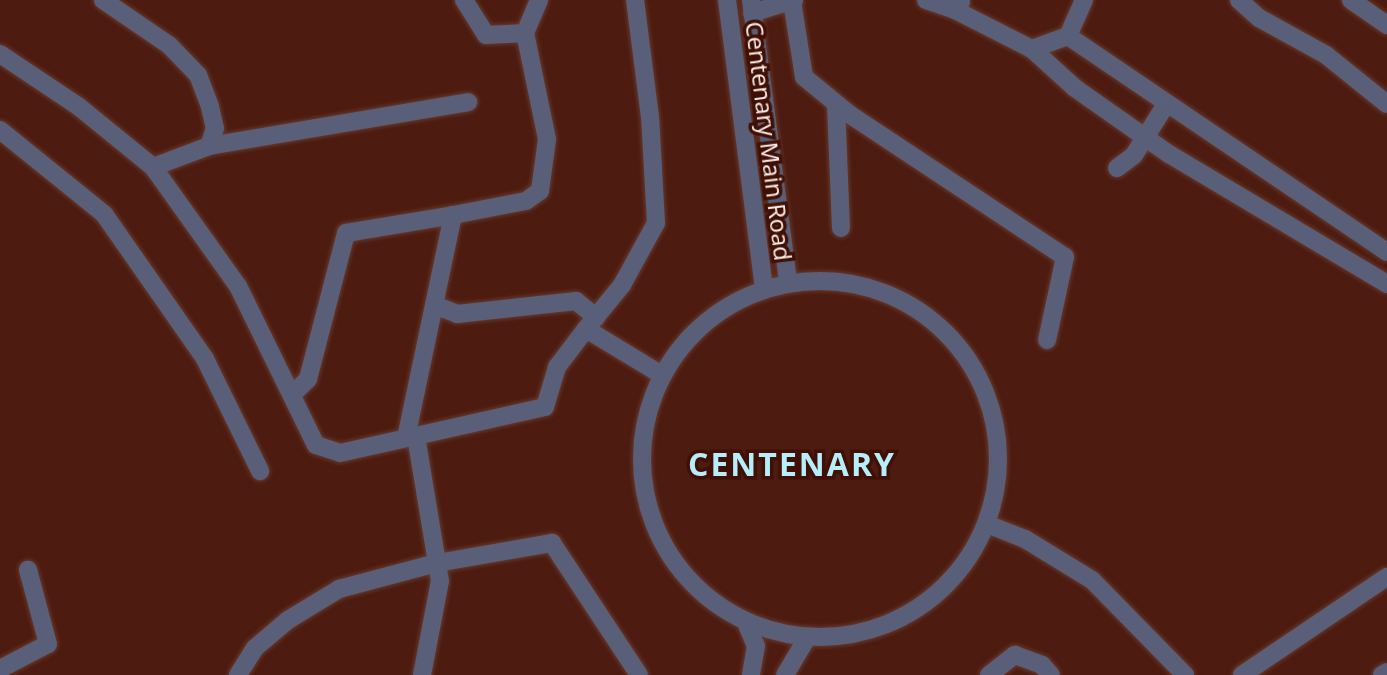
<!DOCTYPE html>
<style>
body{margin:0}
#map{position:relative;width:1387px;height:675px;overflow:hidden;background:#4d1b0f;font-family:"Open Sans",sans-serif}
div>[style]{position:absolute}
.roads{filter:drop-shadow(0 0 2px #66392e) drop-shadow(0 0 2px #66392e)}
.minor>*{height:18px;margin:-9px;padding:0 9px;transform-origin:9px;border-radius:9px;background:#595f78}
.minor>.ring{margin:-9px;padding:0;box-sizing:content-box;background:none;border:18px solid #595f78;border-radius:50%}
span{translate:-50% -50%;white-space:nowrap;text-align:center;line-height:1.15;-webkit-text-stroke:7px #411005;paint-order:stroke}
.street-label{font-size:24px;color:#fef0ed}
.district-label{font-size:32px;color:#b6eefc;font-weight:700;letter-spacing:2px}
</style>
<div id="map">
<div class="roads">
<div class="minor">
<i style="left:103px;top:0;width:80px;rotate:34.3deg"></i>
<i style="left:169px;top:45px;width:42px;rotate:46deg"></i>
<i style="left:198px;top:75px;width:34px;rotate:69deg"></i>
<i style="left:210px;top:107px;width:22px;rotate:77deg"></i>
<i style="left:215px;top:128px;width:19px;rotate:108deg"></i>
<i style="left:209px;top:146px;width:60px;rotate:159.4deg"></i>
<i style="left:464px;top:0;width:41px;rotate:57.8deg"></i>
<i style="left:486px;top:35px;width:39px;rotate:-3deg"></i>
<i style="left:727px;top:0;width:290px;rotate:82.7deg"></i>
<i style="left:751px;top:0;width:284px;rotate:82.5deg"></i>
<i style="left:926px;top:0;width:31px;rotate:19deg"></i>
<i style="left:955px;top:10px;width:10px;rotate:-53deg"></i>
<i style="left:1084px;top:0;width:39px;rotate:114deg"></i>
<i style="left:1068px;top:36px;width:385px;rotate:34.1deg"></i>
<i style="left:1239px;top:0;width:27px;rotate:42deg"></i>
<i style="left:1259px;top:18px;width:77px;rotate:28.9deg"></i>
<i style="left:1326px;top:55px;width:78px;rotate:38.8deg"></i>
<i style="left:1351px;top:0;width:44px;rotate:34.8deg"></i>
<i style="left:792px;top:1px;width:77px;rotate:81deg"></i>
<i style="left:804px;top:77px;width:58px;rotate:39.4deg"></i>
<i style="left:849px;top:114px;width:259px;rotate:33.5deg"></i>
<i style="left:1065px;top:257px;width:85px;rotate:102.2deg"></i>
<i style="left:955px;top:10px;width:86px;rotate:26.9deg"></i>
<i style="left:1032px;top:49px;width:38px;rotate:-20deg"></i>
<i style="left:752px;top:13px;width:44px;rotate:-17.2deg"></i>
<i style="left:1032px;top:49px;width:58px;rotate:42.2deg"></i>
<i style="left:1075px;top:88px;width:115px;rotate:35.1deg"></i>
<i style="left:1169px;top:154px;width:254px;rotate:30.8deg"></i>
<i style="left:0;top:54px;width:94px;rotate:33.7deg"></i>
<i style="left:78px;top:106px;width:97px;rotate:39.1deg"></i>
<i style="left:153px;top:167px;width:146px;rotate:54.5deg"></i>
<i style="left:238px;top:286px;width:177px;rotate:63.9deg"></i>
<i style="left:316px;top:445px;width:25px;rotate:18deg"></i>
<i style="left:340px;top:453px;width:78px;rotate:-12.6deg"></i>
<i style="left:836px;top:104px;width:124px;rotate:87.7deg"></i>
<i style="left:0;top:130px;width:134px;rotate:38.9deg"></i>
<i style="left:104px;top:214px;width:177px;rotate:55.1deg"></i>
<i style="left:205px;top:359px;width:125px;rotate:63.8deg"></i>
<i style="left:209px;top:146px;width:263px;rotate:-9.6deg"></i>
<i style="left:1117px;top:168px;width:21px;rotate:-37deg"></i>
<i style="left:1134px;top:155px;width:58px;rotate:-57.7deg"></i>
<i class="ring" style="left:642px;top:281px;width:338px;height:338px"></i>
<i style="left:434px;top:305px;width:25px;rotate:21deg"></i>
<i style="left:457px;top:314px;width:120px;rotate:-6.2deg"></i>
<i style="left:576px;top:301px;width:26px;rotate:39deg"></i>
<i style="left:586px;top:329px;width:57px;rotate:-50.7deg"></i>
<i style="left:622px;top:285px;width:71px;rotate:-61.3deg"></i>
<i style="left:656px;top:223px;width:106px;rotate:-93.2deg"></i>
<i style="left:650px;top:117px;width:118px;rotate:-97.3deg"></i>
<i style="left:294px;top:393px;width:20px;rotate:-45deg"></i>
<i style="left:308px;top:379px;width:151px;rotate:-75.4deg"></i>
<i style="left:346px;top:233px;width:109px;rotate:-9.5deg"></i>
<i style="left:406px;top:438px;width:228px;rotate:-78.1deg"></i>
<i style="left:453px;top:215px;width:74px;rotate:-10.9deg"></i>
<i style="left:526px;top:201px;width:17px;rotate:-36deg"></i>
<i style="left:540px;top:191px;width:52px;rotate:-82.3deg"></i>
<i style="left:547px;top:139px;width:108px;rotate:-101.7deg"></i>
<i style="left:525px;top:33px;width:36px;rotate:-67deg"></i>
<i style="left:987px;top:524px;width:41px;rotate:21.5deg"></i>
<i style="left:1025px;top:539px;width:79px;rotate:31.5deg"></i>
<i style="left:1092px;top:580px;width:133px;rotate:45.6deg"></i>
<i style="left:747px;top:625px;width:23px;rotate:67deg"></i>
<i style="left:756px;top:646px;width:29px;rotate:100deg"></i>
<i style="left:0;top:669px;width:54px;rotate:-27.5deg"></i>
<i style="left:48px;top:644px;width:77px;rotate:-105.1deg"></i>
<i style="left:238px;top:675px;width:32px;rotate:-58deg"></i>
<i style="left:255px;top:648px;width:43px;rotate:-40.3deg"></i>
<i style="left:288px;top:620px;width:60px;rotate:-31.3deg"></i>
<i style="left:339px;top:589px;width:101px;rotate:-14.9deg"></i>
<i style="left:437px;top:563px;width:117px;rotate:-9.9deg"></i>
<i style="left:552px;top:543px;width:158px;rotate:56.6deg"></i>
<i style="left:422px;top:675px;width:96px;rotate:-79.2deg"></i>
<i style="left:440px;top:581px;width:147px;rotate:-99.4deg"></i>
<i style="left:416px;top:436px;width:132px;rotate:-12.7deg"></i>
<i style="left:545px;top:407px;width:42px;rotate:-73.3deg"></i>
<i style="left:557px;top:367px;width:48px;rotate:-52.7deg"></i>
<i style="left:586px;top:329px;width:89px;rotate:31.2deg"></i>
<i style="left:785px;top:675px;width:43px;rotate:-59.3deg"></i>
<i style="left:989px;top:675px;width:33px;rotate:-38deg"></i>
<i style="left:1015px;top:655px;width:29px;rotate:20deg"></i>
<i style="left:1042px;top:665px;width:13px;rotate:48deg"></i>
<i style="left:1242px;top:675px;width:175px;rotate:-34.1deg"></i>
<i style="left:1382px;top:675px;width:6px;rotate:-31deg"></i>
</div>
</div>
<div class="street-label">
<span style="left:769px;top:141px;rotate:83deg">Centenary Main Road</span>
</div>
<div class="district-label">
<span style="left:792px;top:464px">CENTENARY</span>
</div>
</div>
